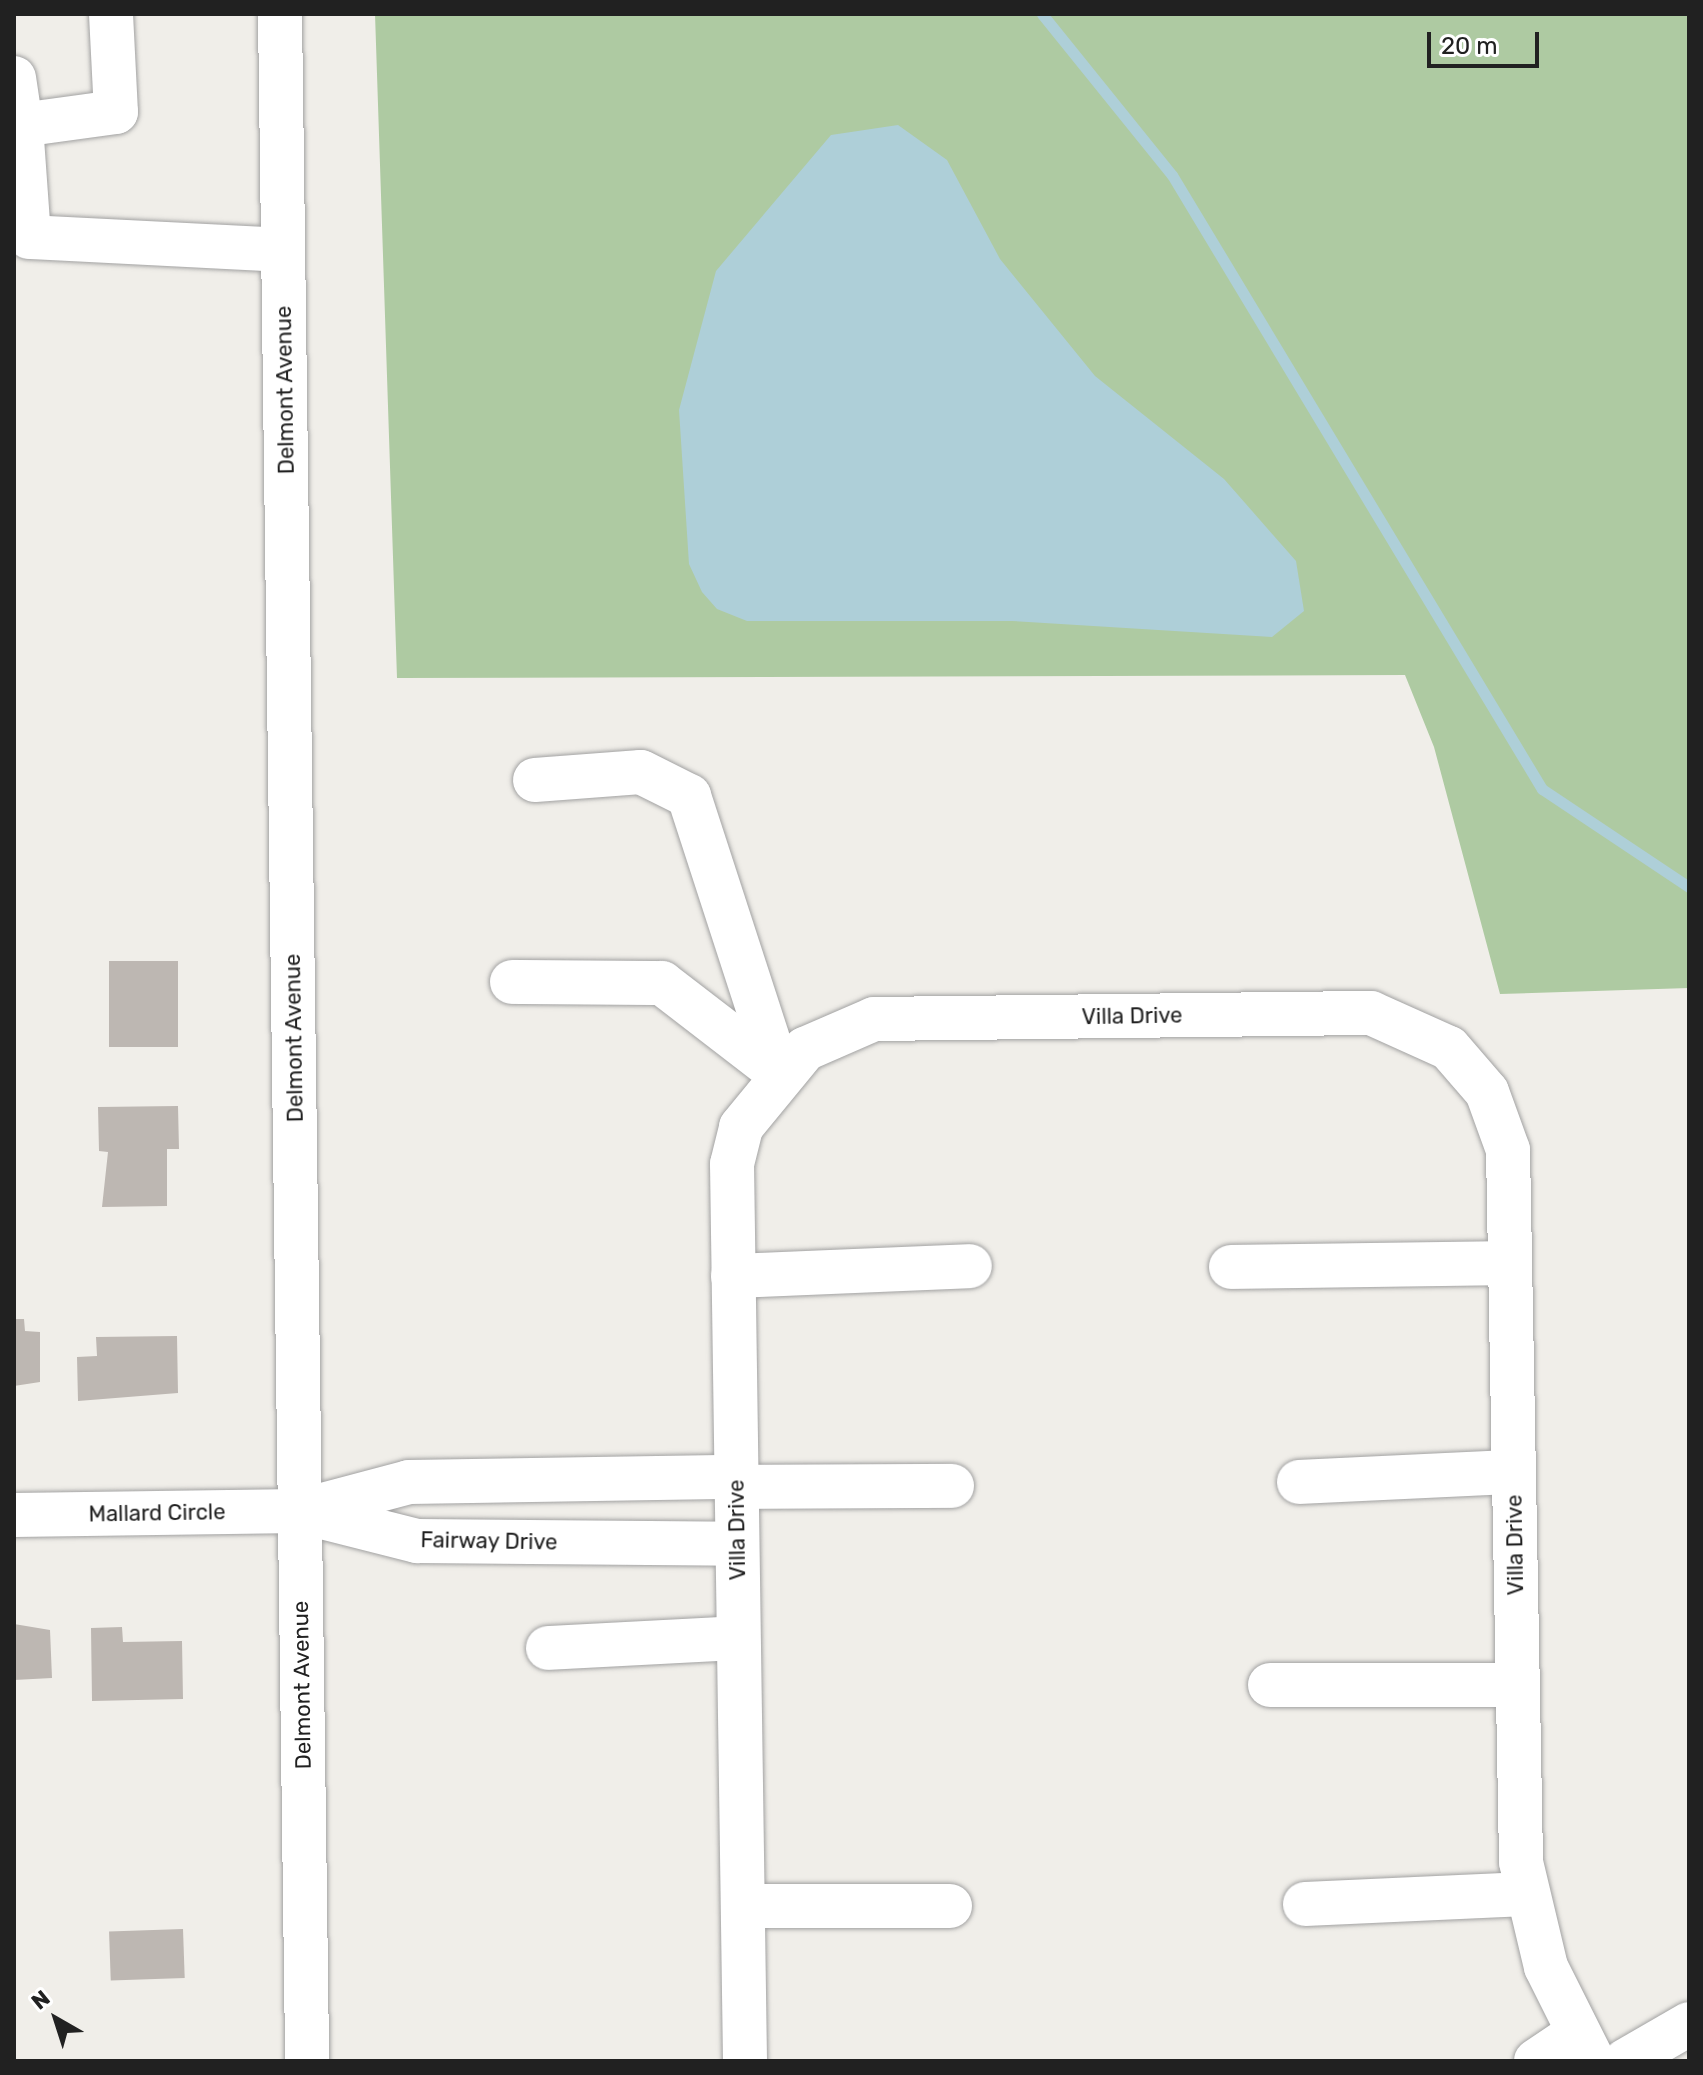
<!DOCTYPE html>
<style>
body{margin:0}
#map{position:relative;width:1703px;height:2075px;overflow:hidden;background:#f0eee9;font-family:Rubik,sans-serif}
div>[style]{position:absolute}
.forest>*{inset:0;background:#aecaa2}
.water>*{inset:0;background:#aecfd8}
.stream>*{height:11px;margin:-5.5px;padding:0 5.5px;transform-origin:5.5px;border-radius:5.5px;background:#aecfd8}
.building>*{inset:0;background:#bdb7b2;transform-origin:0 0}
.roads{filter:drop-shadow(0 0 2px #a2a2a2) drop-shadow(0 0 2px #a2a2a2)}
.minor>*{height:44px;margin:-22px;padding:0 22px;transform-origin:22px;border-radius:22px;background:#fff}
span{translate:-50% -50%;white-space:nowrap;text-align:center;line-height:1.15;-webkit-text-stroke:6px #fff;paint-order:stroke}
.street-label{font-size:22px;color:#212121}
.frame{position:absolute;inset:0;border:16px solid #212121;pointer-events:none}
.north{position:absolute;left:16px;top:1979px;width:80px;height:80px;-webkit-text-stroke:6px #fff;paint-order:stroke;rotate:321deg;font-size:22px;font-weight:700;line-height:32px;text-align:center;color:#212121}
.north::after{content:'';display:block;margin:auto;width:28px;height:36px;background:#212121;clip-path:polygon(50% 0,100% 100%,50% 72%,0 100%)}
.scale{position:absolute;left:1427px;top:32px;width:112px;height:36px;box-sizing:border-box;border:4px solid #212121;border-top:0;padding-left:10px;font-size:24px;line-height:28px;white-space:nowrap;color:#212121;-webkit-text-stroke:6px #fff;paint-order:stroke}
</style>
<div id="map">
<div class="forest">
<i style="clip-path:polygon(375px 14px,1689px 14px,1689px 988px,1500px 994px,1434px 747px,1405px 675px,397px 678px)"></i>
</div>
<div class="water">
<i style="clip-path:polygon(898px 125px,947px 160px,1000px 259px,1095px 376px,1224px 479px,1296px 561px,1304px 611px,1272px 637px,1012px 621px,747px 621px,717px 609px,702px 592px,689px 564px,679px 410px,716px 271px,831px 135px)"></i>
</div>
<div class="stream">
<i style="left:1042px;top:14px;width:207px;rotate:51.1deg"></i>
<i style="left:1172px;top:175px;width:717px;rotate:58.93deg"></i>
<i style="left:1542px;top:789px;width:177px;rotate:33.7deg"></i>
</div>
<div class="building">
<i style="left:109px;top:961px;width:69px;height:86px"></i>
<i style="clip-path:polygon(178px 1106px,179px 1149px,167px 1149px,167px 1206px,102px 1207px,108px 1152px,99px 1151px,98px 1107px)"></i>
<i style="clip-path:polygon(14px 1319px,24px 1319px,25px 1331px,40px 1332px,40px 1382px,14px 1386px)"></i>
<i style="clip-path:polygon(177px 1336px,178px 1393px,78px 1401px,77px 1357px,97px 1356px,96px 1337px)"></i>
<i style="clip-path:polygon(14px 1624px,50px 1630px,52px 1678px,14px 1680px)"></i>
<i style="clip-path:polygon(122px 1627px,123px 1642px,182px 1641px,183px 1699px,92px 1701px,91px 1628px)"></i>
<i style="left:183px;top:1929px;width:49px;height:74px;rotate:88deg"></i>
</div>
<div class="roads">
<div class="minor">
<i style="left:111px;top:14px;width:98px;rotate:87.1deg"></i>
<i style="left:116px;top:112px;width:96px;rotate:172.2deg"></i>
<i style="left:21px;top:125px;width:112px;rotate:85.9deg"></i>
<i style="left:29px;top:237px;width:254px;rotate:2.9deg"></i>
<i style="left:280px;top:14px;width:2047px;rotate:89.24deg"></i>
<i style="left:14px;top:78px;width:48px;rotate:81.5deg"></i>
<i style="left:535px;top:780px;width:106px;rotate:-4.3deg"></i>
<i style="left:641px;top:772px;width:54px;rotate:26.6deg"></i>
<i style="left:689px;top:796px;width:291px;rotate:72deg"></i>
<i style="left:512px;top:982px;width:150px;rotate:0.4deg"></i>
<i style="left:662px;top:983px;width:148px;rotate:37.6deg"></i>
<i style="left:1231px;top:1267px;width:279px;rotate:-0.8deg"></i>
<i style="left:733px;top:1276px;width:237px;rotate:-2.4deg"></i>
<i style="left:1299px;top:1482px;width:215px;rotate:-2.7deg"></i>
<i style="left:736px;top:1487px;width:216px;rotate:-0.3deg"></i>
<i style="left:302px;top:1512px;width:119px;rotate:14.2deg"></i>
<i style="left:417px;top:1541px;width:320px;rotate:0.5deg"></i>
<i style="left:14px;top:1515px;width:286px;rotate:-0.8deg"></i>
<i style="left:300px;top:1511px;width:113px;rotate:-14.9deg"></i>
<i style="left:409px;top:1482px;width:327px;rotate:-0.9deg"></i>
<i style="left:548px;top:1648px;width:190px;rotate:-3deg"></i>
<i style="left:1270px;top:1685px;width:248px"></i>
<i style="left:1305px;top:1904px;width:221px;rotate:-2.6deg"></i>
<i style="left:743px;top:1906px;width:207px"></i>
<i style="left:745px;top:2061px;width:897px;rotate:-90.83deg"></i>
<i style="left:732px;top:1164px;width:38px;rotate:-76deg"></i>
<i style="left:741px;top:1127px;width:101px;rotate:-50.6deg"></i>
<i style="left:805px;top:1049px;width:75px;rotate:-23.5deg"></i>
<i style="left:874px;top:1019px;width:497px;rotate:-0.7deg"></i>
<i style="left:1371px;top:1013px;width:85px;rotate:24.2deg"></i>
<i style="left:1449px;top:1048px;width:58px;rotate:49.2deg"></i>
<i style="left:1487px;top:1092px;width:62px;rotate:70.1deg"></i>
<i style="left:1508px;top:1150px;width:712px;rotate:88.95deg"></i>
<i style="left:1521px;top:1862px;width:108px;rotate:76.6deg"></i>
<i style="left:1546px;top:1967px;width:105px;rotate:63.4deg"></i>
<i style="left:1536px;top:2061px;width:48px;rotate:-34deg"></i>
<i style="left:1625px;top:2061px;width:74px;rotate:-30deg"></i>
</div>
</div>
<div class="street-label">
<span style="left:285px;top:390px;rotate:-91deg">Delmont Avenue</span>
<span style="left:1132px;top:1016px;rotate:-1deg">Villa Drive</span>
<span style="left:294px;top:1038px;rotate:-91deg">Delmont Avenue</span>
<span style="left:157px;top:1513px;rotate:-1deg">Mallard Circle</span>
<span style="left:737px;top:1530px;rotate:-91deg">Villa Drive</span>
<span style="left:489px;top:1541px;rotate:1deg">Fairway Drive</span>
<span style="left:1515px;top:1545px;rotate:-91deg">Villa Drive</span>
<span style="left:302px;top:1685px;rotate:-91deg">Delmont Avenue</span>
</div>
<div class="frame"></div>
<div class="north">N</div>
<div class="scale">20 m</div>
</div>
